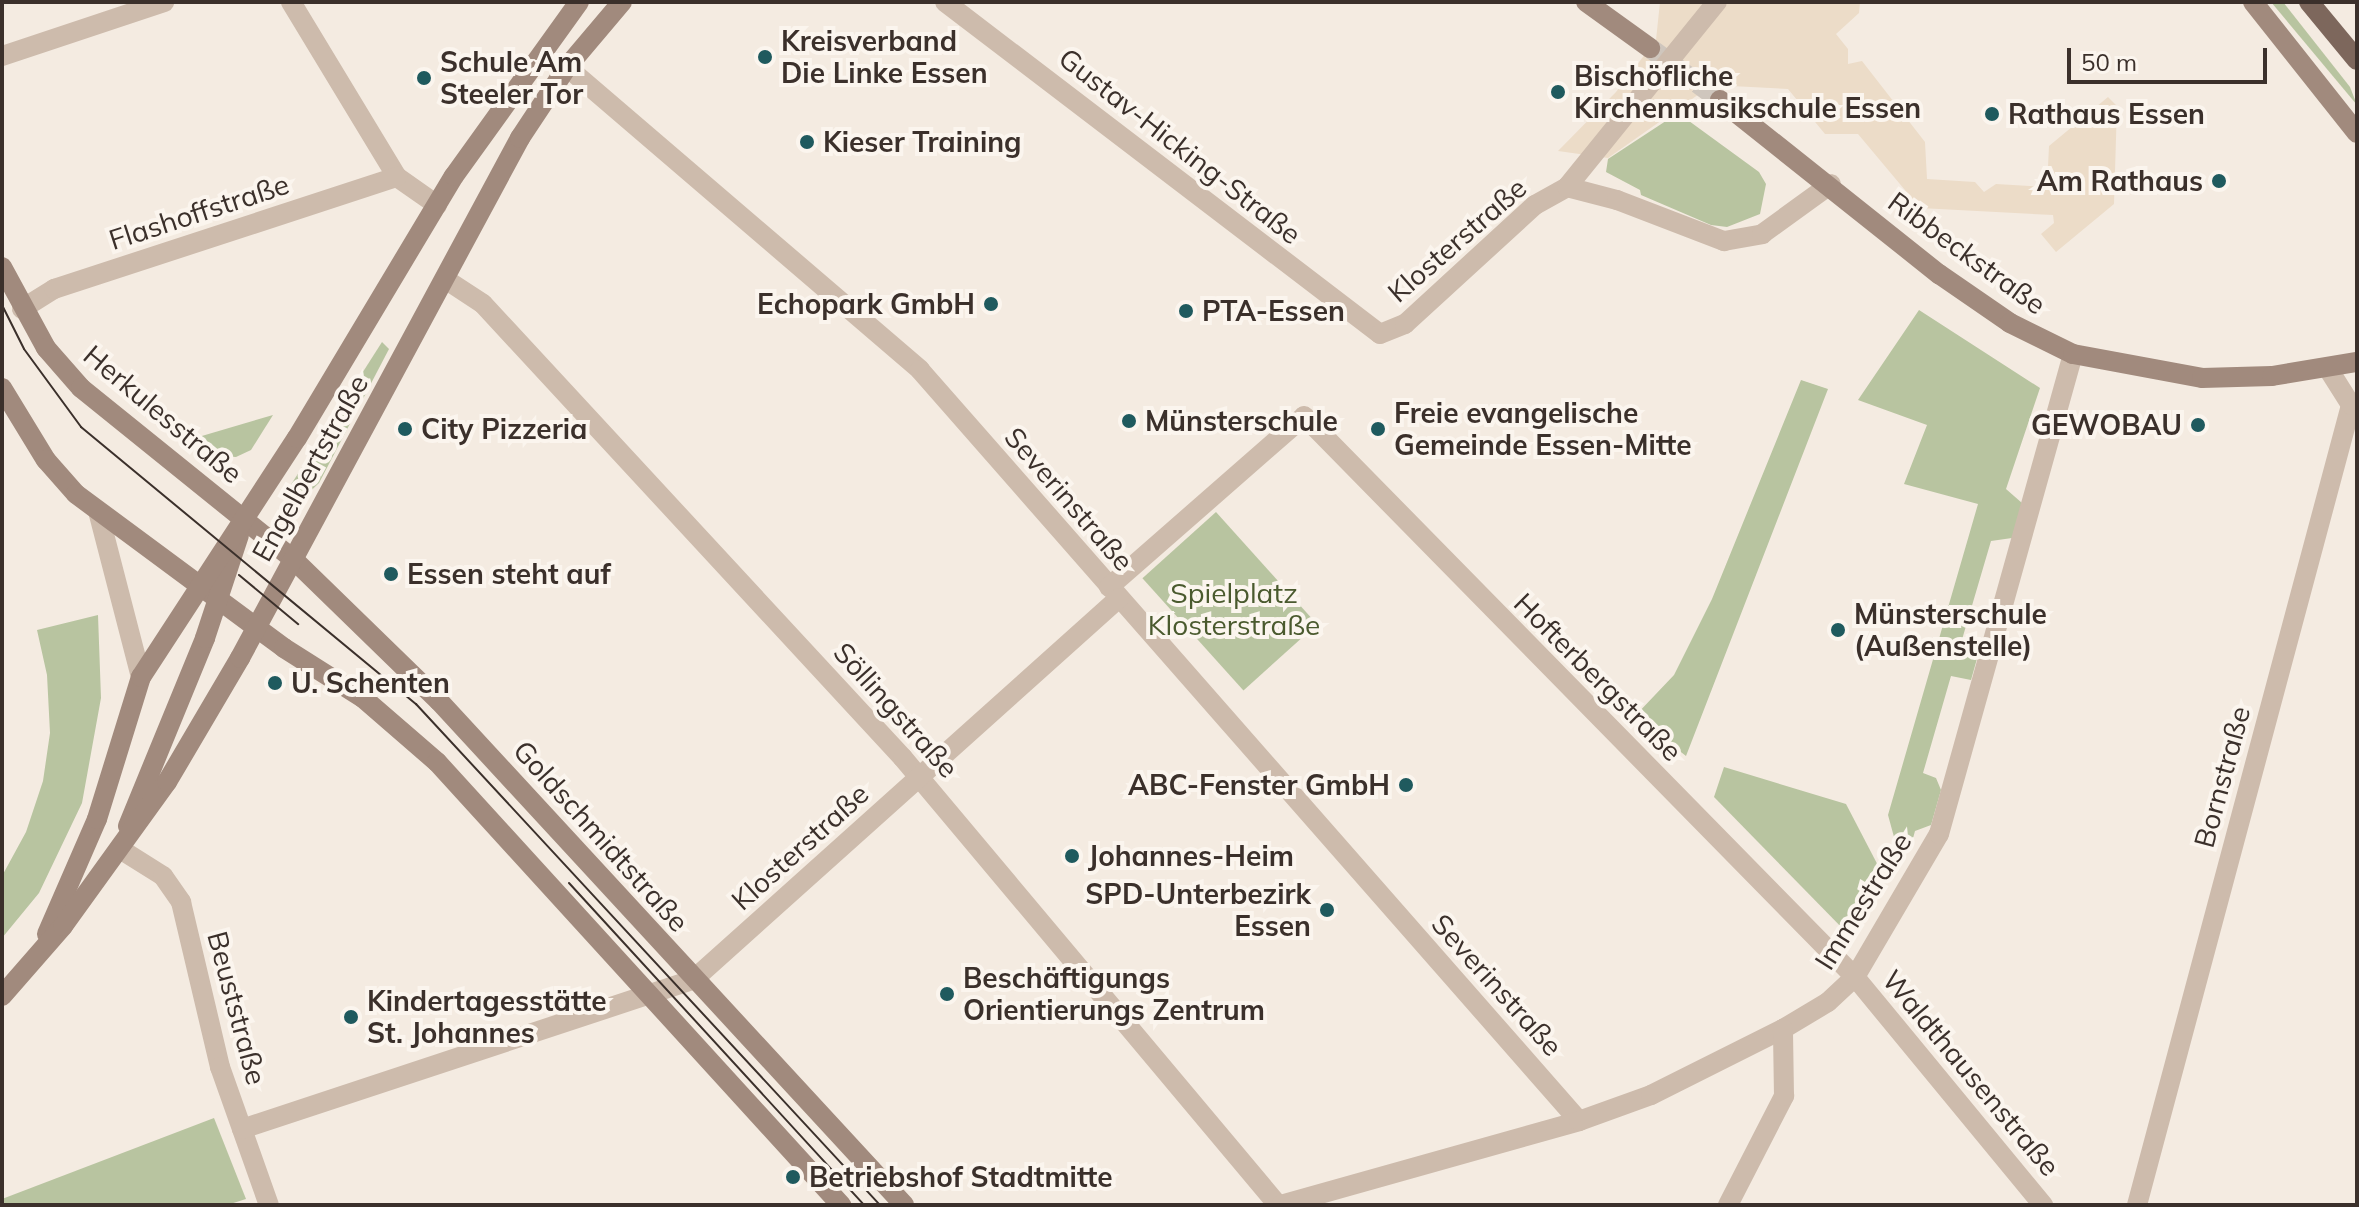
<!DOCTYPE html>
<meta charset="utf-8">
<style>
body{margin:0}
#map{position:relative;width:2359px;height:1207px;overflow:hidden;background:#f4ebe1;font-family:Mulish,sans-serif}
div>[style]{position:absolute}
.green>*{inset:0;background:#b8c4a0;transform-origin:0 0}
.plaza>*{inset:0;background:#ecdcc8}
.secondary-tunnel>*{height:20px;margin-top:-10px;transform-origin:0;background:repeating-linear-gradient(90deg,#cfc6bd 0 20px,transparent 0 30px)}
.street>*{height:20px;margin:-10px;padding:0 10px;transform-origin:10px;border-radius:10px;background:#cdbbac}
.secondary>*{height:20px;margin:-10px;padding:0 10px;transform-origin:10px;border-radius:10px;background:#a18a7d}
.primary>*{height:20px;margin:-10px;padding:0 10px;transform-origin:10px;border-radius:10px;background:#7d675c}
.tram>*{height:2px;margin:-1px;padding:0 1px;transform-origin:1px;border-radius:1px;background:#3b302b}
.dots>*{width:22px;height:22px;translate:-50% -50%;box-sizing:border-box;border:4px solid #fbf5ee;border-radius:50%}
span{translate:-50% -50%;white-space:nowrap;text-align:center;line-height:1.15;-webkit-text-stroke:8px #fbf5ee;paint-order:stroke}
.poi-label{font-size:28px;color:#3b302b;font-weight:700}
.left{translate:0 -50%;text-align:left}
.right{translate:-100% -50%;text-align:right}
.street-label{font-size:28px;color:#3b302b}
.park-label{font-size:28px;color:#4a5a2e}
.frame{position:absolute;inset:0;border:4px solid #3b302b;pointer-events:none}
.scale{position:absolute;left:2067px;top:48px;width:200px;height:36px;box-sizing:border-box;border:4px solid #3b302b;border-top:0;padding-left:10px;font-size:24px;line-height:28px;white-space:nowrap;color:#3b302b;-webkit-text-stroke:6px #fbf5ee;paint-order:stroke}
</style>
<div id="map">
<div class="green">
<i style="clip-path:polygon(2271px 2px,2283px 2px,2350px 87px,2357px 105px)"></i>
<i style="clip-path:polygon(1678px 113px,1759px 172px,1766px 184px,1760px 214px,1727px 227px,1711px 225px,1641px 195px,1640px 190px,1606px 172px,1608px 159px)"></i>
<i style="clip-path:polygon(1919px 310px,2040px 388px,2006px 489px,2022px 503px,2012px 538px,1991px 541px,1961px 643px,1980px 648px,1971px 680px,1951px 676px,1923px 773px,1936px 778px,1941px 790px,1931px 825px,1915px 831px,1912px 842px,1894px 837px,1888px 815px,1978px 504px,1904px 484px,1927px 425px,1858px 400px)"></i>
<i style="clip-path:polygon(382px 342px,389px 349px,319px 483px,299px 502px,285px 494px)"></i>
<i style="clip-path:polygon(1801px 380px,1828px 389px,1686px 756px,1635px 716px,1674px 675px,1712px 599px)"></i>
<i style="clip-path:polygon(273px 415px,251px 450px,236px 457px,217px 456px,195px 438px)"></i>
<i style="left:1216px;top:512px;width:151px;height:99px;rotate:48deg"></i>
<i style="clip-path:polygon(98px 615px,101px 698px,82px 803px,39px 893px,2px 938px,2px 876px,26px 832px,43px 781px,50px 733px,47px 675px,37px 630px)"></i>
<i style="clip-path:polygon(1724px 767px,1846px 804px,1884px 877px,1848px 934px,1714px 797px)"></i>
<i style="clip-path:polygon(214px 1118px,246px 1199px,227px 1205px,2px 1205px,2px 1199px)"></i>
</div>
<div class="plaza">
<i style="clip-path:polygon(1660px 2px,1860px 2px,1859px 13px,1836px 34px,1848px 49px,1848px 64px,1862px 61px,1925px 142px,1927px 179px,1975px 182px,1984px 192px,1996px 184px,2047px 187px,2049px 146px,2108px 97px,2117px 106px,2114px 204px,2056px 252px,2041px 234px,2054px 223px,2053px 215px,1920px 208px,1858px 134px,1825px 134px,1788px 89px,1712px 85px,1608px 158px,1558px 151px,1616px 92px,1656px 40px)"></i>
</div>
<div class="secondary-tunnel">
<i style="left:1650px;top:48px;width:87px;rotate:36.6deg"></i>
</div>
<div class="street">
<i style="left:291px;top:2px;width:205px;rotate:58.8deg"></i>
<i style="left:397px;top:177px;width:49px;rotate:35deg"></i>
<i style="left:945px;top:2px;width:547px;rotate:37.35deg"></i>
<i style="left:1380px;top:334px;width:27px;rotate:-22deg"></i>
<i style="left:1405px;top:324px;width:176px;rotate:-42.5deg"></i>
<i style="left:1535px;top:205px;width:37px;rotate:-29deg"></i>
<i style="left:1567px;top:187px;width:52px;rotate:14.6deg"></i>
<i style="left:1617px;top:200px;width:115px;rotate:21deg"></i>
<i style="left:1724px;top:241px;width:39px;rotate:-10deg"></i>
<i style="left:1762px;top:234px;width:85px;rotate:-35.9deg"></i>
<i style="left:2px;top:56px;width:171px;rotate:-18.4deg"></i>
<i style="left:567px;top:67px;width:465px;rotate:40.6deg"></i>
<i style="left:920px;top:370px;width:999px;rotate:48.73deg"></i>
<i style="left:1567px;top:187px;width:238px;rotate:-51deg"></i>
<i style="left:445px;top:279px;width:45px;rotate:33.3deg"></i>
<i style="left:483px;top:304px;width:618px;rotate:47.23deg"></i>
<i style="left:903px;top:758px;width:583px;rotate:50.01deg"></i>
<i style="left:22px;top:309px;width:38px;rotate:-32deg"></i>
<i style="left:54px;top:289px;width:361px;rotate:-18.1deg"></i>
<i style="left:98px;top:511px;width:171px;rotate:75.5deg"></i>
<i style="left:1109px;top:587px;width:259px;rotate:-41.2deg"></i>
<i style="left:1304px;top:416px;width:786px;rotate:45.52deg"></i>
<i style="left:1855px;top:977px;width:296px;rotate:50.5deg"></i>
<i style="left:120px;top:849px;width:51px;rotate:32.1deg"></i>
<i style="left:163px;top:876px;width:32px;rotate:55deg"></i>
<i style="left:181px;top:902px;width:170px;rotate:76.7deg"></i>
<i style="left:220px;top:1067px;width:146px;rotate:70.5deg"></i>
<i style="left:242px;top:1129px;width:475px;rotate:-18.3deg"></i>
<i style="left:693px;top:980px;width:572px;rotate:-41.88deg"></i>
<i style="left:1281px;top:1205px;width:310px;rotate:-15.7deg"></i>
<i style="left:1579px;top:1121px;width:77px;rotate:-19.9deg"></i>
<i style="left:1651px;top:1095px;width:148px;rotate:-26.6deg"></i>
<i style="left:1783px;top:1029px;width:52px;rotate:-31deg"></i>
<i style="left:1828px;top:1002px;width:37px;rotate:-43deg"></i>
<i style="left:1855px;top:977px;width:166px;rotate:-59.6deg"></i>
<i style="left:1939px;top:834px;width:498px;rotate:-74.4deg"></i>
<i style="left:1728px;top:1205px;width:123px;rotate:-62.8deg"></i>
<i style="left:1784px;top:1096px;width:67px;rotate:-90.9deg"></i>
<i style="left:2137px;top:1205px;width:828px;rotate:-75.02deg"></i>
<i style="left:2351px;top:405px;width:41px;rotate:-122.2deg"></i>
</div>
<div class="secondary">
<i style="left:1586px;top:2px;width:79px;rotate:35.7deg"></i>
<i style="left:2253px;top:2px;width:167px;rotate:51.6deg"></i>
<i style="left:1720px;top:100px;width:280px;rotate:38.5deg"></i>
<i style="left:1939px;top:274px;width:86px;rotate:34.6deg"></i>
<i style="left:2010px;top:323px;width:70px;rotate:26.2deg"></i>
<i style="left:2073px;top:354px;width:131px;rotate:10.5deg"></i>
<i style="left:2202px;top:378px;width:70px;rotate:-1.6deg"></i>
<i style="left:2272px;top:376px;width:86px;rotate:-9.4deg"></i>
<i style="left:2px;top:267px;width:92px;rotate:61.5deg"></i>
<i style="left:46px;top:348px;width:53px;rotate:48.8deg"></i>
<i style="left:81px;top:388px;width:272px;rotate:38.9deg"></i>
<i style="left:293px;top:559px;width:204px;rotate:44.2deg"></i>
<i style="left:439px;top:701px;width:686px;rotate:47.3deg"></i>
<i style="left:2px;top:388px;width:84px;rotate:58.6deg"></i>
<i style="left:46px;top:460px;width:45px;rotate:48.6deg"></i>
<i style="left:76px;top:494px;width:259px;rotate:36.5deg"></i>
<i style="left:284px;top:648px;width:93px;rotate:32.3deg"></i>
<i style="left:363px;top:698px;width:98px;rotate:40.9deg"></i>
<i style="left:437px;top:762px;width:600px;rotate:47.64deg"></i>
<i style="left:128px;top:826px;width:203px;rotate:-67.7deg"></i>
<i style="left:205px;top:638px;width:108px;rotate:-71.7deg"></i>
<i style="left:47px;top:934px;width:125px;rotate:-66.5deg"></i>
<i style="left:97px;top:819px;width:149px;rotate:-72.8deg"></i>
<i style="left:141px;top:677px;width:285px;rotate:-56.9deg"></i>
<i style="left:297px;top:438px;width:305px;rotate:-59.1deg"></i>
<i style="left:454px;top:176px;width:214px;rotate:-54.3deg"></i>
<i style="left:2px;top:996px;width:93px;rotate:-48.9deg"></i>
<i style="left:63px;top:926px;width:178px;rotate:-54.2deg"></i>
<i style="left:167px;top:782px;width:144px;rotate:-59.5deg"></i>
<i style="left:240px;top:658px;width:591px;rotate:-61.7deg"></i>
<i style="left:520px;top:138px;width:85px;rotate:-56.5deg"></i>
<i style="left:567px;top:67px;width:85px;rotate:-49.8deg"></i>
</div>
<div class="primary">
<i style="left:2309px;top:2px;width:75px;rotate:50.4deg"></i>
</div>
<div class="tram">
<i style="left:2px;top:305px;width:49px;rotate:63.4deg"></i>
<i style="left:24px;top:349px;width:97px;rotate:53.8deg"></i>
<i style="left:81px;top:427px;width:435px;rotate:39.6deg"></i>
<i style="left:416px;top:704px;width:683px;rotate:47.2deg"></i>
<i style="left:239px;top:575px;width:77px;rotate:39.7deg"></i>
<i style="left:569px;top:883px;width:437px;rotate:47.5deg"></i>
</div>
<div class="dots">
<i style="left:765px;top:57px;background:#1f5a5e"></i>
<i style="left:424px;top:78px;background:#1f5a5e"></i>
<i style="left:1558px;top:92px;background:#1f5a5e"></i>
<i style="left:1992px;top:114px;background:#1f5a5e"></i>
<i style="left:807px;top:142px;background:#1f5a5e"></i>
<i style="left:2219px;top:181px;background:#1f5a5e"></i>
<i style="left:991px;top:304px;background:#1f5a5e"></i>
<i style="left:1186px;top:311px;background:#1f5a5e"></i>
<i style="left:1129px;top:421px;background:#1f5a5e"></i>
<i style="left:2198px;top:425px;background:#1f5a5e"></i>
<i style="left:405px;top:429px;background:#1f5a5e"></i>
<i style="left:1378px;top:429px;background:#1f5a5e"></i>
<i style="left:391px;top:574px;background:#1f5a5e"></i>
<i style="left:1838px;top:630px;background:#1f5a5e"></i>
<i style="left:275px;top:683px;background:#1f5a5e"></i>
<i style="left:1406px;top:785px;background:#1f5a5e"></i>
<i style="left:1072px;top:856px;background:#1f5a5e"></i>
<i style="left:1327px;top:910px;background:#1f5a5e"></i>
<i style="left:947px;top:994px;background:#1f5a5e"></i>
<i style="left:351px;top:1017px;background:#1f5a5e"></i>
<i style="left:793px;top:1177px;background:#1f5a5e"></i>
</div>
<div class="poi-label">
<span class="left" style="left:781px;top:57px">Kreisverband<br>Die Linke Essen</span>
<span class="left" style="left:440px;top:78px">Schule Am<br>Steeler Tor</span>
<span class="left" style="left:1574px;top:92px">Bischöfliche<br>Kirchenmusikschule Essen</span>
<span class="left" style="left:2008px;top:114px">Rathaus Essen</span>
<span class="left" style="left:823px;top:142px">Kieser Training</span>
<span class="right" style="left:2203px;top:181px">Am Rathaus</span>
<span class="right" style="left:975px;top:304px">Echopark GmbH</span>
<span class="left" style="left:1202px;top:311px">PTA-Essen</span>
<span class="left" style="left:1394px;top:429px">Freie evangelische<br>Gemeinde Essen-Mitte</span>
<span class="left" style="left:1145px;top:421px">Münsterschule</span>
<span class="right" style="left:2182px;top:425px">GEWOBAU</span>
<span class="left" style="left:421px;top:429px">City Pizzeria</span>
<span class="left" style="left:407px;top:574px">Essen steht auf</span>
<span class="left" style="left:1854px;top:630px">Münsterschule<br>(Außenstelle)</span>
<span class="left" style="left:291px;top:683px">U. Schenten</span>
<span class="right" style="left:1390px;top:785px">ABC-Fenster GmbH</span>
<span class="left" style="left:1088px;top:856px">Johannes-Heim</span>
<span class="right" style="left:1311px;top:910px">SPD-Unterbezirk<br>Essen</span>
<span class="left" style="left:963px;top:994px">Beschäftigungs<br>Orientierungs Zentrum</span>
<span class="left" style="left:367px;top:1017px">Kindertagesstätte<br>St. Johannes</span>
<span class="left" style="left:809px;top:1177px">Betriebshof Stadtmitte</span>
</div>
<div class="street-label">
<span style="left:1180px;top:146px;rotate:38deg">Gustav-Hicking-Straße</span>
<span style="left:199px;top:212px;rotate:-18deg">Flashoffstraße</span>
<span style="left:1457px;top:240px;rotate:-41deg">Klosterstraße</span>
<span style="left:1967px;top:253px;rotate:36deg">Ribbeckstraße</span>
<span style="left:163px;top:414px;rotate:40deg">Herkulesstraße</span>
<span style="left:310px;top:468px;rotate:-61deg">Engelbertstraße</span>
<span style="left:1069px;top:499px;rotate:49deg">Severinstraße</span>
<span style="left:1598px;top:677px;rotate:45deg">Hofterbergstraße</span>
<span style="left:896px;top:710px;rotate:48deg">Söllingstraße</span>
<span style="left:2222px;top:777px;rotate:-75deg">Bornstraße</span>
<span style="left:601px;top:836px;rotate:48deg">Goldschmidtstraße</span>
<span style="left:800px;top:847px;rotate:-42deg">Klosterstraße</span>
<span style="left:1863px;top:901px;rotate:-58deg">Immestraße</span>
<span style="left:1497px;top:985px;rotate:48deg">Severinstraße</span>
<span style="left:237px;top:1008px;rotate:75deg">Beuststraße</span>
<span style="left:1971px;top:1073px;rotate:50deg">Waldthausenstraße</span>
</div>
<div class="park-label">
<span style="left:1234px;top:609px">Spielplatz<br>Klosterstraße</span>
</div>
<div class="frame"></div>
<div class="scale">50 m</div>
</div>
